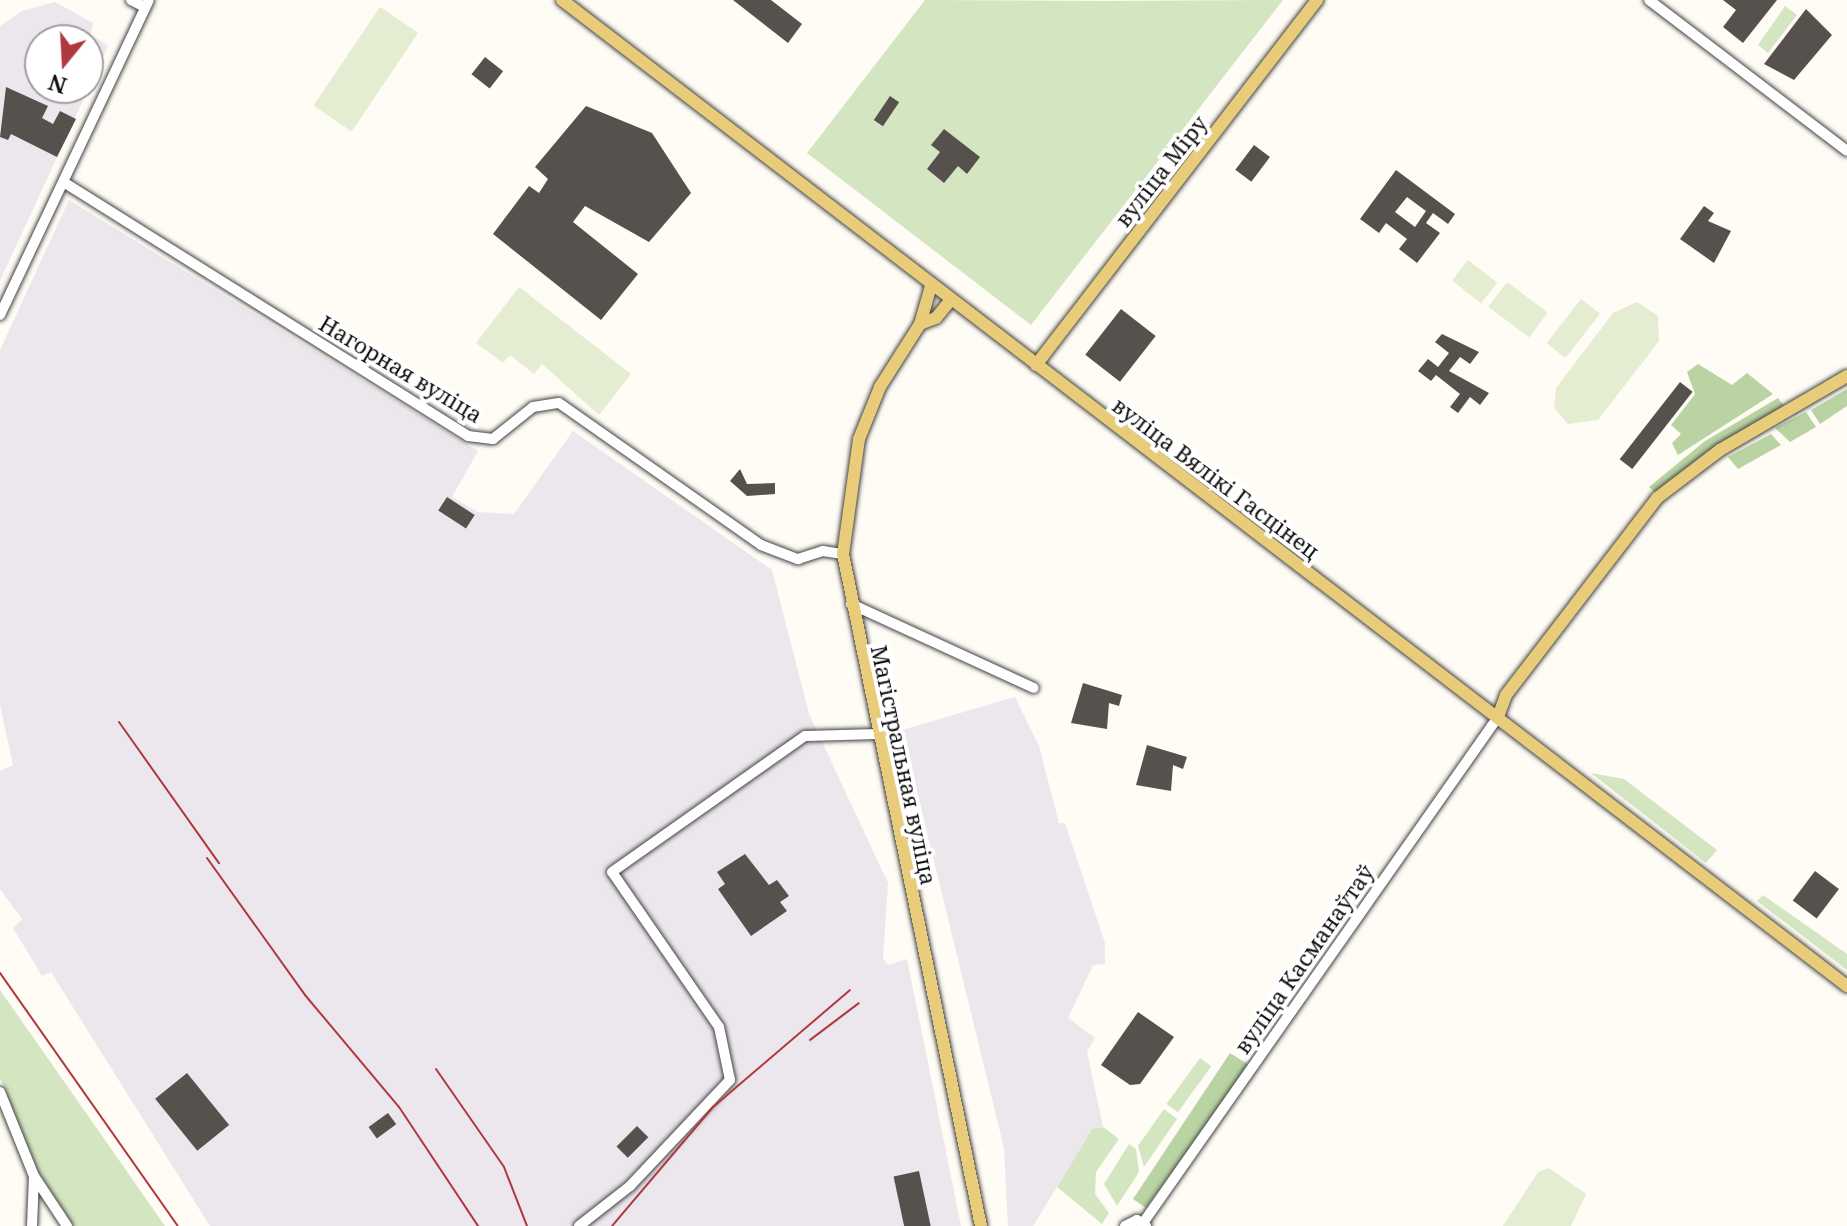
<!DOCTYPE html>
<meta charset="utf-8">
<style>
body{margin:0}
#map{position:relative;width:1847px;height:1226px;overflow:hidden;background:#fefcf4;font-family:"Noto Serif",serif}
div>[style]{position:absolute}
.industrial>*{inset:0;background:#ece6ed}
.green>*{inset:0;background:#d4e5c1;transform-origin:0 0}
.forest>*{inset:0;background:#b9d4a2}
.pitch>*{inset:0;background:#e4edd2;transform-origin:0 0}
.building>*{inset:0;background:#57514e;transform-origin:0 0}
.roads{filter:drop-shadow(0 0 2px #434343) drop-shadow(0 0 2px #434343)}
.minor>*{height:10px;margin:-5px;padding:0 5px;transform-origin:5px;border-radius:5px;background:#fff}
.major>*{height:12px;margin:-6px;padding:0 6px;transform-origin:6px;border-radius:6px;background:#e8cc7a}
.rail>*{height:2px;margin:-1px;padding:0 1px;transform-origin:1px;border-radius:1px;background:#b0383f}
span{translate:-50% -50%;white-space:nowrap;text-align:center;line-height:1.15;-webkit-text-stroke:8px #fff;paint-order:stroke}
.street-label{font-size:22px;color:#101010}
.north{position:absolute;left:24px;top:24px;width:80px;height:80px;box-sizing:border-box;background:#fff;border:2px solid #9f9f9f;border-radius:50%;rotate:198deg;font-size:22px;font-weight:700;line-height:32px;text-align:center;color:#101010}
.north::after{content:'';display:block;margin:auto;width:28px;height:36px;background:#b0383f;clip-path:polygon(50% 0,100% 100%,50% 72%,0 100%)}
</style>
<div id="map">
<div class="industrial">
<i style="clip-path:polygon(evenodd,55px 2px,93px 23px,91px 34px,108px 46px,0 281px,0 26px,22px 11px,55px 2px,40px 40px,88px 40px,88px 88px,40px 88px,40px 40px)"></i>
<i style="clip-path:polygon(69px 200px,478px 451px,452px 497px,478px 512px,514px 514px,573px 431px,772px 570px,809px 714px,888px 883px,883px 958px,888px 965px,907px 959px,961px 1226px,210px 1226px,51px 972px,42px 976px,13px 928px,22px 919px,0 889px,0 771px,13px 765px,0 705px,0 350px)"></i>
<i style="clip-path:polygon(1015px 697px,1039px 746px,1059px 823px,1065px 823px,1105px 943px,1105px 964px,1093px 965px,1068px 1018px,1095px 1038px,1087px 1052px,1103px 1127px,1092px 1129px,1033px 1226px,1008px 1226px,1004px 1148px,902px 730px)"></i>
</div>
<div class="green">
<i style="clip-path:polygon(925px 0,1107px 1px,1283px 0,1031px 325px,807px 153px)"></i>
<i style="clip-path:polygon(1785px 6px,1797px 15px,1768px 53px,1758px 45px)"></i>
<i style="clip-path:polygon(1591px 773px,1624px 779px,1717px 850px,1706px 863px)"></i>
<i style="clip-path:polygon(1763px 895px,1847px 954px,1847px 970px,1757px 901px)"></i>
<i style="clip-path:polygon(0 990px,56px 1070px,165px 1226px,73px 1226px,39px 1174px,0 1078px)"></i>
<i style="left:1200px;top:1058px;width:14px;height:57px;rotate:36deg"></i>
<i style="clip-path:polygon(1164px 1109px,1177px 1119px,1144px 1167px,1138px 1146px)"></i>
<i style="clip-path:polygon(1103px 1127px,1119px 1139px,1096px 1172px,1095px 1194px,1109px 1213px,1102px 1224px,1057px 1187px,1092px 1129px)"></i>
<i style="clip-path:polygon(1129px 1144px,1136px 1149px,1139px 1172px,1117px 1206px,1104px 1184px)"></i>
</div>
<div class="forest">
<i style="clip-path:polygon(1698px 364px,1732px 385px,1747px 373px,1773px 394px,1678px 455px,1672px 443px,1681px 434px,1671px 425px,1695px 394px,1687px 372px)"></i>
<i style="clip-path:polygon(1847px 389px,1847px 406px,1820px 424px,1811px 410px)"></i>
<i style="clip-path:polygon(1778px 398px,1785px 407px,1657px 494px,1649px 487px,1705px 441px)"></i>
<i style="clip-path:polygon(1806px 412px,1816px 427px,1790px 442px,1775px 428px)"></i>
<i style="clip-path:polygon(1771px 434px,1781px 445px,1738px 469px,1728px 457px)"></i>
<i style="clip-path:polygon(1230px 1053px,1249px 1065px,1146px 1208px,1133px 1199px)"></i>
</div>
<div class="pitch">
<i style="left:380px;top:7px;width:46px;height:119px;rotate:34deg"></i>
<i style="left:1468px;top:260px;width:37px;height:26px;rotate:38deg"></i>
<i style="left:1507px;top:282px;width:51px;height:31px;rotate:37deg"></i>
<i style="clip-path:polygon(519px 287px,631px 374px,599px 415px,542px 364px,534px 374px,510px 355px,503px 363px,476px 343px)"></i>
<i style="left:1581px;top:299px;width:24px;height:56px;rotate:38deg"></i>
<i style="clip-path:polygon(1637px 302px,1658px 316px,1659px 341px,1598px 420px,1568px 424px,1554px 408px,1556px 388px,1613px 313px)"></i>
<i style="clip-path:polygon(1549px 1168px,1586px 1194px,1571px 1226px,1503px 1226px,1538px 1172px)"></i>
</div>
<div class="building">
<i style="clip-path:polygon(733px 0,771px 0,802px 24px,788px 43px)"></i>
<i style="clip-path:polygon(1723px 0,1777px 0,1743px 43px,1723px 27px,1736px 10px)"></i>
<i style="clip-path:polygon(1806px 9px,1832px 35px,1794px 80px,1764px 64px)"></i>
<i style="left:485px;top:57px;width:23px;height:22px;rotate:38deg"></i>
<i style="clip-path:polygon(6px 87px,48px 106px,42px 118px,53px 124px,60px 111px,76px 119px,57px 157px,11px 134px,8px 140px,0 137px)"></i>
<i style="left:890px;top:96px;width:11px;height:29px;rotate:34deg"></i>
<i style="clip-path:polygon(586px 106px,652px 133px,691px 193px,649px 242px,585px 206px,573px 222px,638px 274px,601px 320px,493px 234px,529px 186px,539px 193px,548px 179px,535px 167px)"></i>
<i style="clip-path:polygon(944px 129px,980px 157px,967px 174px,958px 166px,944px 183px,927px 169px,940px 152px,931px 145px)"></i>
<i style="left:1254px;top:145px;width:20px;height:31px;rotate:37deg"></i>
<i style="clip-path:polygon(evenodd,1396px 170px,1455px 214px,1448px 224px,1433px 213px,1426px 223px,1440px 233px,1417px 263px,1399px 249px,1407px 239px,1386px 223px,1379px 233px,1360px 219px,1396px 170px,1407px 197px,1426px 211px,1415px 227px,1395px 212px,1407px 197px)"></i>
<i style="clip-path:polygon(1704px 206px,1714px 213px,1708px 221px,1731px 231px,1714px 263px,1680px 239px)"></i>
<i style="left:1121px;top:309px;width:44px;height:58px;rotate:38deg"></i>
<i style="clip-path:polygon(1442px 334px,1479px 352px,1470px 364px,1460px 357px,1449px 371px,1489px 393px,1480px 405px,1470px 397px,1458px 413px,1450px 407px,1460px 394px,1436px 375px,1431px 381px,1418px 371px,1428px 359px,1438px 367px,1449px 353px,1435px 342px)"></i>
<i style="left:1680px;top:382px;width:16px;height:98px;rotate:38deg"></i>
<i style="clip-path:polygon(740px 469px,747px 484px,775px 483px,775px 494px,747px 496px,730px 481px)"></i>
<i style="left:447px;top:497px;width:33px;height:16px;rotate:33deg"></i>
<i style="clip-path:polygon(1083px 683px,1122px 695px,1119px 706px,1109px 703px,1107px 729px,1071px 723px)"></i>
<i style="clip-path:polygon(1147px 745px,1187px 757px,1183px 769px,1173px 765px,1171px 791px,1136px 785px)"></i>
<i style="clip-path:polygon(745px 854px,769px 885px,777px 880px,789px 896px,780px 902px,787px 911px,751px 936px,718px 889px,725px 884px,717px 872px)"></i>
<i style="left:1815px;top:871px;width:30px;height:37px;rotate:37deg"></i>
<i style="clip-path:polygon(1138px 1012px,1174px 1037px,1140px 1084px,1130px 1085px,1101px 1065px)"></i>
<i style="left:187px;top:1073px;width:67px;height:41px;rotate:51deg"></i>
<i style="left:388px;top:1113px;width:14px;height:24px;rotate:54deg"></i>
<i style="left:637px;top:1126px;width:16px;height:29px;rotate:45deg"></i>
<i style="left:919px;top:1171px;width:56px;height:26px;rotate:78deg"></i>
</div>
<div class="roads">
<div class="minor">
<i style="left:131px;top:0;width:16px;rotate:27deg"></i>
<i style="left:1649px;top:0;width:249px;rotate:37.3deg"></i>
<i style="left:65px;top:183px;width:476px;rotate:32.1deg"></i>
<i style="left:468px;top:436px;width:25px;rotate:7deg"></i>
<i style="left:493px;top:439px;width:51px;rotate:-38.7deg"></i>
<i style="left:533px;top:407px;width:26px;rotate:-9deg"></i>
<i style="left:559px;top:403px;width:247px;rotate:35.1deg"></i>
<i style="left:761px;top:545px;width:40px;rotate:21deg"></i>
<i style="left:798px;top:559px;width:26px;rotate:-18deg"></i>
<i style="left:823px;top:551px;width:20px;rotate:9deg"></i>
<i style="left:0;top:315px;width:348px;rotate:-64.7deg"></i>
<i style="left:851px;top:604px;width:201px;rotate:24.7deg"></i>
<i style="left:0;top:1092px;width:91px;rotate:68deg"></i>
<i style="left:34px;top:1176px;width:60px;rotate:56.6deg"></i>
<i style="left:1143px;top:1223px;width:618px;rotate:-54.95deg"></i>
<i style="left:32px;top:1226px;width:50px;rotate:-87.7deg"></i>
<i style="left:579px;top:1226px;width:65px;rotate:-38.1deg"></i>
<i style="left:630px;top:1186px;width:146px;rotate:-46.7deg"></i>
<i style="left:730px;top:1080px;width:54px;rotate:-101.7deg"></i>
<i style="left:719px;top:1027px;width:188px;rotate:-124.6deg"></i>
<i style="left:612px;top:872px;width:236px;rotate:-35.2deg"></i>
<i style="left:805px;top:736px;width:72px;rotate:-1.6deg"></i>
<i style="left:1125px;top:1226px;width:13px;rotate:-27deg"></i>
<i style="left:1137px;top:1220px;width:11px;rotate:34deg"></i>
</div>
<div class="major">
<i style="left:562px;top:0;width:1620px;rotate:37.5deg"></i>
<i style="left:931px;top:286px;width:40px;rotate:106deg"></i>
<i style="left:920px;top:324px;width:75px;rotate:122.4deg"></i>
<i style="left:880px;top:387px;width:56px;rotate:112deg"></i>
<i style="left:859px;top:439px;width:116px;rotate:97.9deg"></i>
<i style="left:843px;top:554px;width:686px;rotate:78.4deg"></i>
<i style="left:920px;top:324px;width:17px;rotate:-21deg"></i>
<i style="left:936px;top:318px;width:22px;rotate:-51deg"></i>
<i style="left:1036px;top:365px;width:461px;rotate:-52.4deg"></i>
<i style="left:1498px;top:717px;width:23px;rotate:-70deg"></i>
<i style="left:1506px;top:695px;width:248px;rotate:-52.5deg"></i>
<i style="left:1657px;top:498px;width:79px;rotate:-37.3deg"></i>
<i style="left:1720px;top:450px;width:147px;rotate:-30.2deg"></i>
</div>
</div>
<div class="rail">
<i style="left:119px;top:722px;width:173px;rotate:54.7deg"></i>
<i style="left:207px;top:858px;width:168px;rotate:54.4deg"></i>
<i style="left:305px;top:995px;width:146px;rotate:50deg"></i>
<i style="left:399px;top:1107px;width:143px;rotate:56.4deg"></i>
<i style="left:0;top:973px;width:309px;rotate:54.9deg"></i>
<i style="left:810px;top:1040px;width:61px;rotate:-37.1deg"></i>
<i style="left:436px;top:1069px;width:119px;rotate:55.2deg"></i>
<i style="left:504px;top:1167px;width:63px;rotate:68.7deg"></i>
<i style="left:612px;top:1226px;width:156px;rotate:-49.7deg"></i>
<i style="left:713px;top:1107px;width:180px;rotate:-40.5deg"></i>
</div>
<div class="street-label">
<span style="left:1161px;top:171px;rotate:-52deg">вуліца Міру</span>
<span style="left:401px;top:369px;rotate:31deg">Нагорная вуліца</span>
<span style="left:1216px;top:478px;rotate:37deg">вуліца Вялікі Гасцінец</span>
<span style="left:904px;top:765px;rotate:78deg">Магістральная вуліца</span>
<span style="left:1304px;top:959px;rotate:-55deg">вуліца Касманаўтаў</span>
</div>
<div class="north">N</div>
</div>
